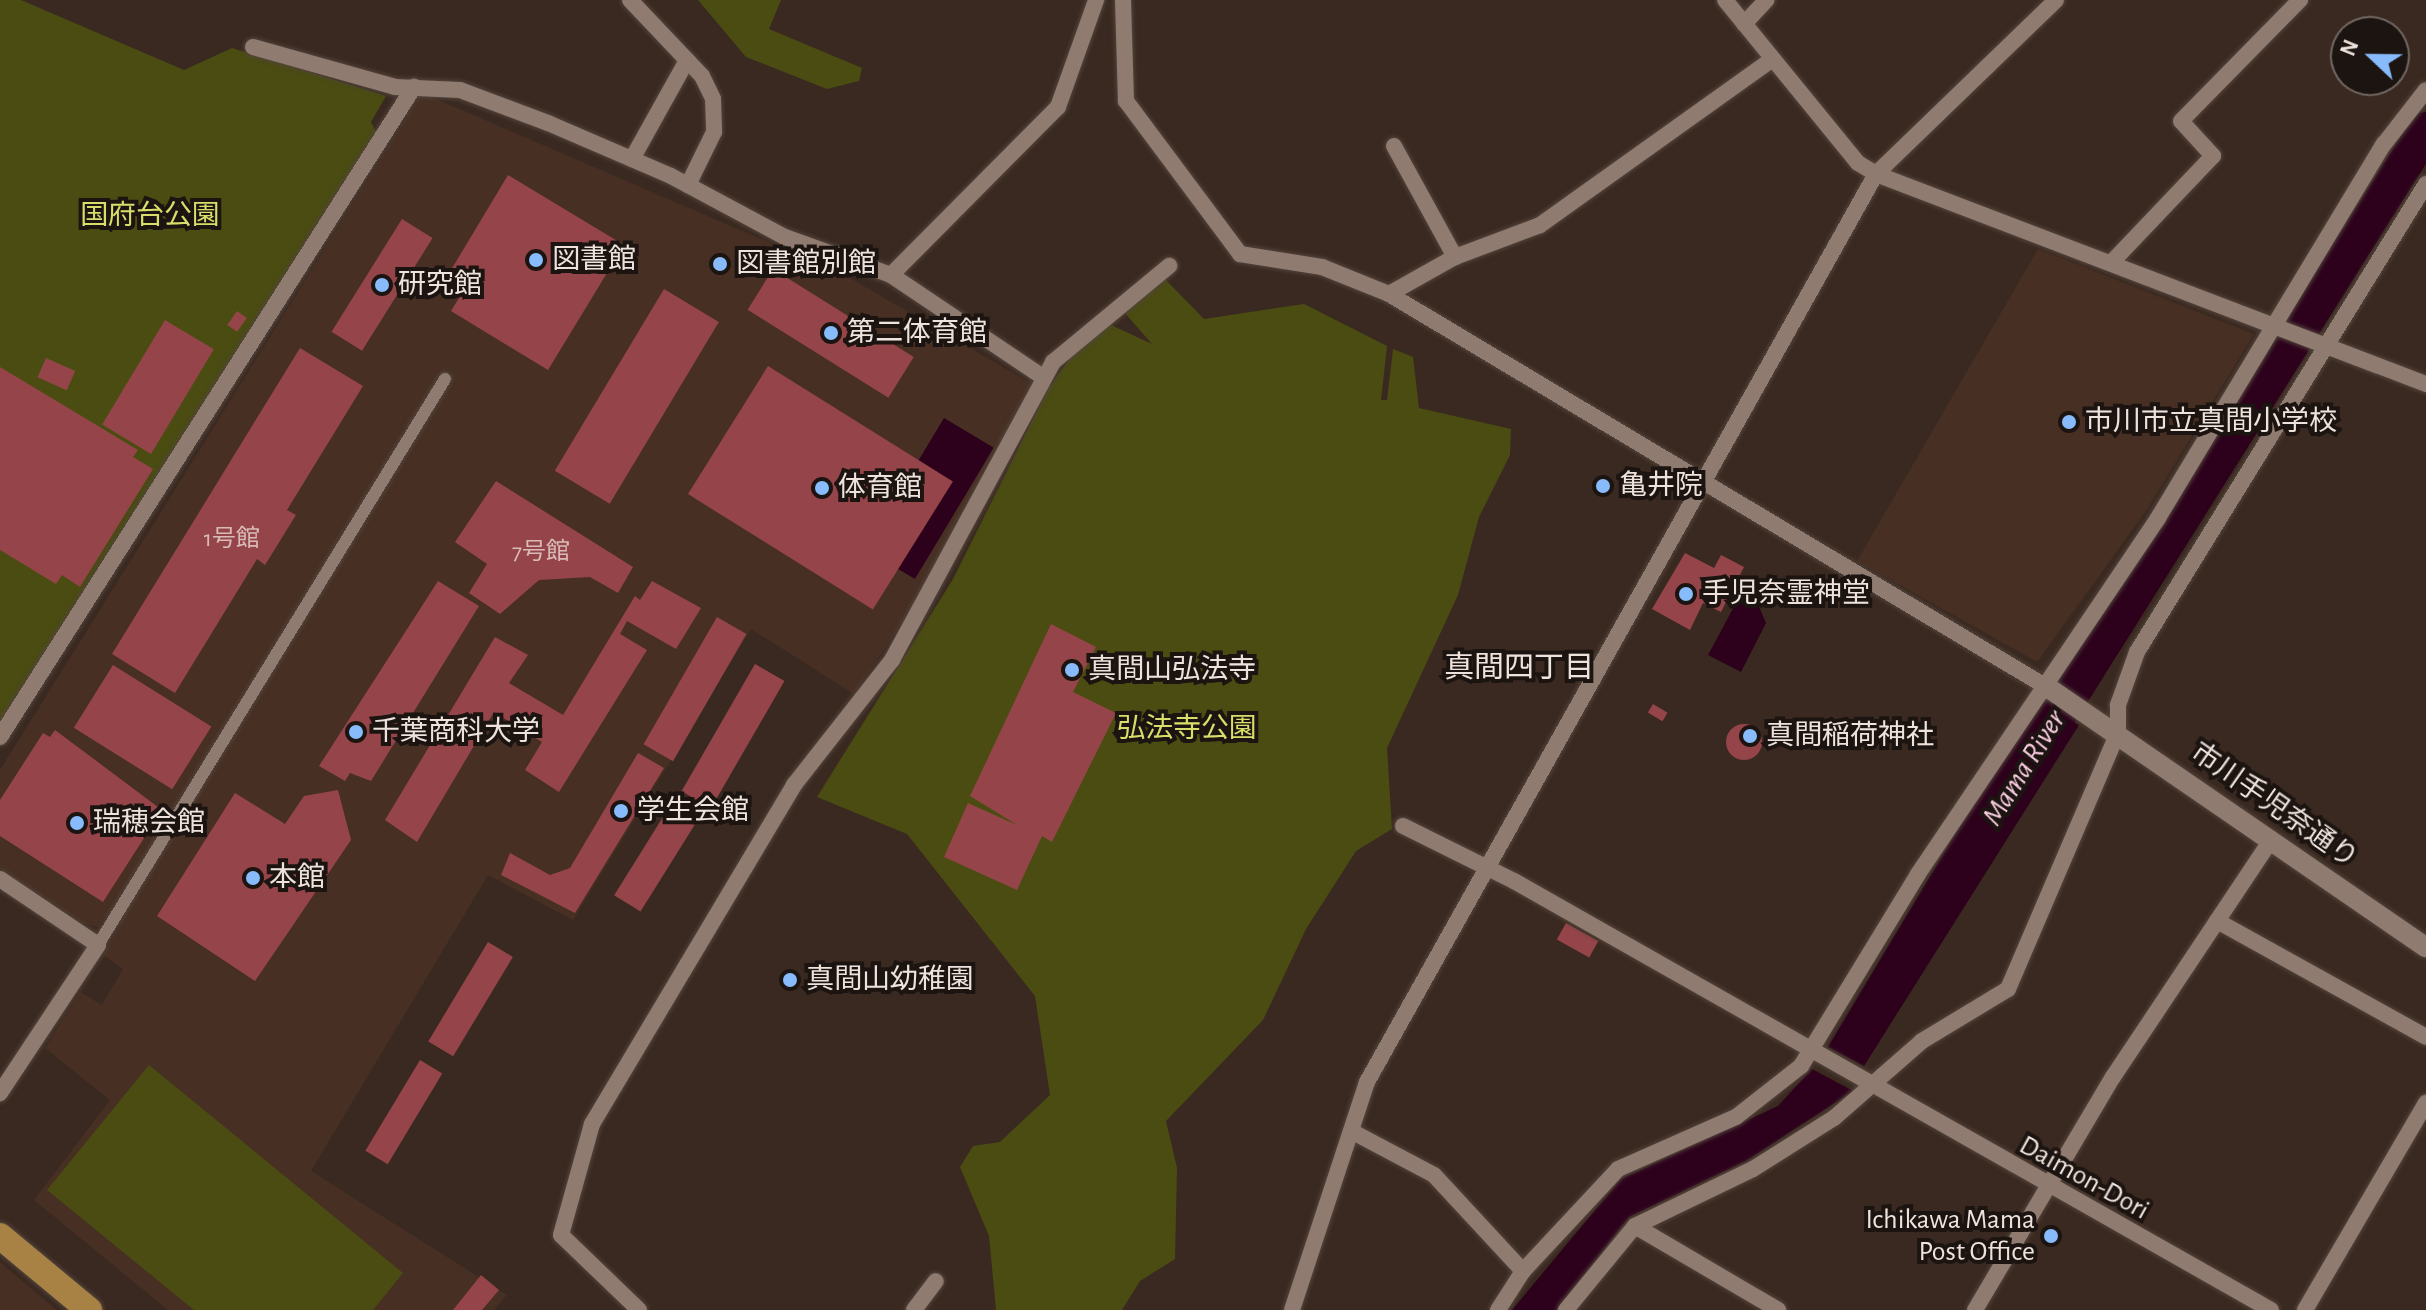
<!DOCTYPE html>
<meta charset="utf-8">
<style>
body{margin:0}
#map{position:relative;width:2426px;height:1310px;overflow:hidden;background:#3a2920;font-family:"Alegreya Sans","Noto Sans JP",sans-serif}
div>[style]{position:absolute}
.built>*{inset:0;background:#472f23}
.green>*{inset:0;background:#4a4c12}
.water>*{inset:0;background:#2d001c;transform-origin:0 0}
.river>*{height:36px;margin:-18px;padding:0 18px;transform-origin:18px;border-radius:18px;background:#2d001c}
.building>*{inset:0;background:#954549;transform-origin:0 0}
.round{border-radius:50%}
.roads{filter:drop-shadow(0 0 2px #52443c) drop-shadow(0 0 2px #52443c)}
.pedestrian>*{height:12px;margin:-6px;padding:0 6px;transform-origin:6px;border-radius:6px;background:#907b70}
.minor>*{height:16px;margin:-8px;padding:0 8px;transform-origin:8px;border-radius:8px;background:#907b70}
.tertiary>*{height:20px;margin:-10px;padding:0 10px;transform-origin:10px;border-radius:10px;background:#907b70}
.primary>*{height:26px;margin:-13px;padding:0 13px;transform-origin:13px;border-radius:13px;background:#a78244}
.dots>*{width:22px;height:22px;translate:-50% -50%;box-sizing:border-box;border:4px solid #1c1410;border-radius:50%}
span{translate:-50% -50%;white-space:nowrap;text-align:center;line-height:1.15;-webkit-text-stroke:8px #1c1410;paint-order:stroke}
.number-label{font-size:24px;color:#d8bbb7}
.number-label span{-webkit-text-stroke-width:0}
.park-label{font-size:28px;color:#d9dd6a}
.poi-label{font-size:28px;color:#eee2dc}
.left{translate:0 -50%;text-align:left}
.right{translate:-100% -50%;text-align:right}
.street-label{font-size:28px;color:#eee2dc}
.neighbourhood-label{font-size:30px;color:#eee2dc}
.water-label{font-size:30px;color:#f9cde2;font-style:italic}
.north{position:absolute;left:2330px;top:16px;width:80px;height:80px;box-sizing:border-box;background:#1c1410;border:2px solid #706662;border-radius:50%;rotate:292deg;font-size:22px;font-weight:700;line-height:32px;text-align:center;color:#eee2dc}
.north::after{content:'';display:block;margin:auto;width:28px;height:36px;background:#87bbfb;clip-path:polygon(50% 0,100% 100%,50% 72%,0 100%)}
</style>
<div id="map">
<div class="built">
<i style="clip-path:polygon(422px 93px,845px 275px,1032px 384px,952px 548px,854px 694px,751px 629px,573px 920px,488px 875px,311px 1171px,507px 1295px,494px 1310px,168px 1310px,34px 1200px,110px 1100px,45px 1048px,80px 992px,102px 1005px,123px 969px,103px 955px,120px 925px,106px 916px,98px 927px,84px 924px,0 869px,0 770px)"></i>
<i style="clip-path:polygon(2038px 249px,2254px 334px,2146px 511px,2037px 662px,1857px 561px)"></i>
<i style="clip-path:polygon(0 1262px,57px 1310px,0 1310px)"></i>
</div>
<div class="green">
<i style="clip-path:polygon(0 0,21px 0,184px 70px,232px 48px,386px 96px,371px 122px,376px 132px,0 737px)"></i>
<i style="clip-path:polygon(698px 0,781px 0,769px 29px,862px 68px,859px 81px,827px 89px,746px 57px)"></i>
<i style="clip-path:polygon(1165px 279px,1204px 319px,1304px 304px,1387px 346px,1381px 400px,1387px 400px,1393px 349px,1413px 357px,1419px 408px,1511px 429px,1510px 455px,1479px 517px,1458px 595px,1387px 748px,1392px 829px,1356px 851px,1306px 929px,1263px 1020px,1166px 1121px,1177px 1168px,1175px 1259px,1140px 1281px,1122px 1310px,996px 1310px,989px 1236px,960px 1167px,973px 1146px,1000px 1142px,1050px 1095px,1035px 996px,907px 834px,817px 797px,953px 579px,1048px 389px,1098px 319px,1152px 344px,1124px 312px)"></i>
<i style="clip-path:polygon(149px 1065px,403px 1273px,373px 1310px,194px 1310px,47px 1190px)"></i>
</div>
<div class="water">
<i style="left:944px;top:418px;width:58px;height:153px;rotate:31deg"></i>
<i style="clip-path:polygon(1736px 603px,1758px 604px,1766px 623px,1741px 672px,1708px 655px)"></i>
<i style="clip-path:polygon(2037px 697px,2079px 725px,1864px 1066px,1828px 1047px)"></i>
<i style="clip-path:polygon(1812px 1069px,1853px 1091px,1746px 1161px,1629px 1217px,1556px 1310px,1512px 1310px,1621px 1179px,1778px 1106px)"></i>
</div>
<div class="river">
<i style="left:2035px;top:752px;width:735px;rotate:-57.85deg"></i>
</div>
<div class="building">
<i style="clip-path:polygon(508px 175px,624px 245px,548px 370px,451px 311px,467px 285px,448px 275px)"></i>
<i style="left:402px;top:219px;width:36px;height:133px;rotate:32deg"></i>
<i style="left:773px;top:269px;width:166px;height:48px;rotate:32deg"></i>
<i style="left:664px;top:289px;width:64px;height:212px;rotate:31deg"></i>
<i style="left:237px;top:311px;width:12px;height:17px;rotate:35deg"></i>
<i style="left:165px;top:320px;width:57px;height:122px;rotate:31deg"></i>
<i style="clip-path:polygon(300px 348px,363px 386px,287px 510px,296px 515px,265px 565px,257px 559px,175px 693px,112px 654px)"></i>
<i style="left:46px;top:358px;width:32px;height:21px;rotate:24deg"></i>
<i style="left:768px;top:366px;width:218px;height:151px;rotate:32deg"></i>
<i style="clip-path:polygon(0 367px,138px 450px,133px 457px,153px 469px,80px 587px,62px 575px,56px 584px,0 550px)"></i>
<i style="clip-path:polygon(496px 481px,633px 567px,618px 593px,590px 577px,539px 580px,500px 614px,469px 593px,487px 564px,455px 542px)"></i>
<i style="clip-path:polygon(1685px 553px,1714px 568px,1721px 555px,1744px 567px,1721px 612px,1703px 603px,1690px 630px,1652px 609px)"></i>
<i style="clip-path:polygon(438px 581px,479px 606px,371px 781px,350px 773px,345px 781px,319px 766px)"></i>
<i style="clip-path:polygon(652px 581px,701px 608px,676px 649px,627px 621px,620px 634px,647px 650px,559px 792px,525px 770px,542px 742px,494px 712px,417px 842px,385px 820px,495px 637px,528px 655px,509px 683px,563px 715px,635px 596px,640px 600px)"></i>
<i style="left:717px;top:617px;width:34px;height:147px;rotate:30deg"></i>
<i style="clip-path:polygon(1051px 624px,1096px 647px,1073px 692px,1116px 713px,1052px 842px,1042px 836px,1017px 890px,944px 857px,968px 803px,1019px 826px,970px 796px)"></i>
<i style="left:755px;top:664px;width:34px;height:147px;rotate:30deg"></i>
<i style="left:113px;top:665px;width:116px;height:74px;rotate:32deg"></i>
<i style="left:1653px;top:704px;width:17px;height:10px;rotate:31deg"></i>
<i class="round" style="left:1726px;top:724px;width:36px;height:36px"></i>
<i style="clip-path:polygon(55px 730px,162px 810px,103px 902px,0 836px,0 800px,43px 733px,50px 737px)"></i>
<i style="clip-path:polygon(638px 753px,664px 768px,575px 913px,501px 875px,510px 853px,550px 875px,570px 868px)"></i>
<i style="clip-path:polygon(338px 790px,351px 840px,255px 981px,157px 916px,235px 793px,285px 824px,304px 796px)"></i>
<i style="left:673px;top:801px;width:31px;height:111px;rotate:32deg"></i>
<i style="left:1566px;top:923px;width:37px;height:19px;rotate:29deg"></i>
<i style="left:488px;top:942px;width:29px;height:116px;rotate:31deg"></i>
<i style="left:420px;top:1060px;width:26px;height:106px;rotate:31deg"></i>
<i style="clip-path:polygon(481px 1275px,499px 1290px,482px 1310px,453px 1310px)"></i>
</div>
<div class="roads">
<div class="pedestrian">
<i style="left:98px;top:945px;width:664px;rotate:-58.49deg"></i>
</div>
<div class="minor">
<i style="left:630px;top:0;width:105px;rotate:46.5deg"></i>
<i style="left:702px;top:76px;width:25px;rotate:64deg"></i>
<i style="left:713px;top:99px;width:33px;rotate:88deg"></i>
<i style="left:714px;top:132px;width:59px;rotate:116.1deg"></i>
<i style="left:1123px;top:0;width:101px;rotate:88.3deg"></i>
<i style="left:1126px;top:101px;width:191px;rotate:53.3deg"></i>
<i style="left:1240px;top:254px;width:83px;rotate:9deg"></i>
<i style="left:1322px;top:267px;width:72px;rotate:21.9deg"></i>
<i style="left:1389px;top:294px;width:770px;rotate:30.86deg"></i>
<i style="left:1725px;top:0;width:210px;rotate:50.8deg"></i>
<i style="left:1858px;top:163px;width:21px;rotate:31deg"></i>
<i style="left:1876px;top:174px;width:589px;rotate:20.9deg"></i>
<i style="left:1744px;top:24px;width:33px;rotate:-47deg"></i>
<i style="left:253px;top:47px;width:148px;rotate:15.7deg"></i>
<i style="left:395px;top:87px;width:65px;rotate:2.6deg"></i>
<i style="left:460px;top:90px;width:94px;rotate:20.6deg"></i>
<i style="left:548px;top:123px;width:134px;rotate:23.3deg"></i>
<i style="left:671px;top:176px;width:129px;rotate:28.2deg"></i>
<i style="left:785px;top:237px;width:113px;rotate:19.7deg"></i>
<i style="left:891px;top:275px;width:184px;rotate:33.9deg"></i>
<i style="left:1394px;top:146px;width:127px;rotate:61.2deg"></i>
<i style="left:632px;top:159px;width:113px;rotate:-60.9deg"></i>
<i style="left:2111px;top:263px;width:148px;rotate:-46.4deg"></i>
<i style="left:2213px;top:156px;width:47px;rotate:-132.4deg"></i>
<i style="left:2181px;top:121px;width:170px;rotate:-45.5deg"></i>
<i style="left:891px;top:275px;width:237px;rotate:-45.2deg"></i>
<i style="left:1058px;top:107px;width:114px;rotate:-70.4deg"></i>
<i style="left:1389px;top:294px;width:76px;rotate:-29.3deg"></i>
<i style="left:1455px;top:257px;width:91px;rotate:-20.6deg"></i>
<i style="left:1540px;top:225px;width:282px;rotate:-35.5deg"></i>
<i style="left:0;top:737px;width:771px;rotate:-57.51deg"></i>
<i style="left:1403px;top:826px;width:124px;rotate:26.4deg"></i>
<i style="left:1514px;top:881px;width:870px;rotate:29.54deg"></i>
<i style="left:0;top:879px;width:118px;rotate:34deg"></i>
<i style="left:98px;top:945px;width:178px;rotate:123.5deg"></i>
<i style="left:2217px;top:921px;width:239px;rotate:29deg"></i>
<i style="left:1351px;top:1131px;width:94px;rotate:27.9deg"></i>
<i style="left:1434px;top:1175px;width:131px;rotate:47.2deg"></i>
<i style="left:1635px;top:1226px;width:166px;rotate:30.4deg"></i>
<i style="left:639px;top:1310px;width:108px;rotate:-136.1deg"></i>
<i style="left:561px;top:1235px;width:115px;rotate:-74.4deg"></i>
<i style="left:592px;top:1124px;width:395px;rotate:-59.2deg"></i>
<i style="left:794px;top:785px;width:159px;rotate:-51.9deg"></i>
<i style="left:892px;top:660px;width:339px;rotate:-61.6deg"></i>
<i style="left:1053px;top:362px;width:151px;rotate:-39.6deg"></i>
<i style="left:914px;top:1310px;width:36px;rotate:-53deg"></i>
<i style="left:1292px;top:1310px;width:240px;rotate:-71.8deg"></i>
<i style="left:1367px;top:1082px;width:1041px;rotate:-60.73deg"></i>
<i style="left:1876px;top:174px;width:250px;rotate:-44deg"></i>
<i style="left:1498px;top:1310px;width:46px;rotate:-57.3deg"></i>
<i style="left:1523px;top:1271px;width:139px;rotate:-47deg"></i>
<i style="left:1618px;top:1169px;width:129px;rotate:-23.8deg"></i>
<i style="left:1736px;top:1117px;width:83px;rotate:-38.1deg"></i>
<i style="left:1801px;top:1066px;width:225px;rotate:-58.6deg"></i>
<i style="left:1918px;top:874px;width:429px;rotate:-56deg"></i>
<i style="left:2158px;top:518px;width:437px;rotate:-58.9deg"></i>
<i style="left:2384px;top:144px;width:68px;rotate:-52.1deg"></i>
<i style="left:1566px;top:1310px;width:109px;rotate:-50.6deg"></i>
<i style="left:1635px;top:1226px;width:131px;rotate:-25.8deg"></i>
<i style="left:1753px;top:1169px;width:96px;rotate:-32.2deg"></i>
<i style="left:1834px;top:1118px;width:117px;rotate:-41.2deg"></i>
<i style="left:1922px;top:1041px;width:100px;rotate:-31.2deg"></i>
<i style="left:2008px;top:989px;width:280px;rotate:-66.8deg"></i>
<i style="left:2118px;top:732px;width:27px;rotate:-90deg"></i>
<i style="left:2118px;top:705px;width:56px;rotate:-70.3deg"></i>
<i style="left:2137px;top:652px;width:550px;rotate:-58.3deg"></i>
<i style="left:1975px;top:1310px;width:271px;rotate:-59.4deg"></i>
<i style="left:2113px;top:1077px;width:286px;rotate:-56.3deg"></i>
<i style="left:2305px;top:1310px;width:240px;rotate:-59.7deg"></i>
</div>
<div class="tertiary">
<i style="left:2050px;top:689px;width:456px;rotate:34.5deg"></i>
</div>
<div class="primary">
<i style="left:0;top:1236px;width:116px;rotate:39.7deg"></i>
</div>
</div>
<div class="dots">
<i style="left:536px;top:260px;background:#87bbfb"></i>
<i style="left:720px;top:264px;background:#87bbfb"></i>
<i style="left:382px;top:285px;background:#87bbfb"></i>
<i style="left:831px;top:333px;background:#87bbfb"></i>
<i style="left:2069px;top:422px;background:#87bbfb"></i>
<i style="left:1603px;top:486px;background:#87bbfb"></i>
<i style="left:822px;top:488px;background:#87bbfb"></i>
<i style="left:1686px;top:594px;background:#87bbfb"></i>
<i style="left:1072px;top:670px;background:#87bbfb"></i>
<i style="left:356px;top:732px;background:#87bbfb"></i>
<i style="left:1750px;top:736px;background:#87bbfb"></i>
<i style="left:621px;top:811px;background:#87bbfb"></i>
<i style="left:77px;top:823px;background:#87bbfb"></i>
<i style="left:253px;top:878px;background:#87bbfb"></i>
<i style="left:790px;top:980px;background:#87bbfb"></i>
<i style="left:2051px;top:1236px;background:#87bbfb"></i>
</div>
<div class="number-label">
<span style="left:232px;top:540px">1号館</span>
<span style="left:541px;top:553px">7号館</span>
</div>
<div class="park-label">
<span style="left:150px;top:216px">国府台公園</span>
<span style="left:1187px;top:729px">弘法寺公園</span>
</div>
<div class="poi-label">
<span class="left" style="left:552px;top:260px">図書館</span>
<span class="left" style="left:736px;top:264px">図書館別館</span>
<span class="left" style="left:398px;top:285px">研究館</span>
<span class="left" style="left:847px;top:333px">第二体育館</span>
<span class="left" style="left:2085px;top:422px">市川市立真間小学校</span>
<span class="left" style="left:1619px;top:486px">亀井院</span>
<span class="left" style="left:838px;top:488px">体育館</span>
<span class="left" style="left:1702px;top:594px">手児奈霊神堂</span>
<span class="left" style="left:1088px;top:670px">真間山弘法寺</span>
<span class="left" style="left:372px;top:732px">千葉商科大学</span>
<span class="left" style="left:1766px;top:736px">真間稲荷神社</span>
<span class="left" style="left:637px;top:811px">学生会館</span>
<span class="left" style="left:93px;top:823px">瑞穂会館</span>
<span class="left" style="left:269px;top:878px">本館</span>
<span class="left" style="left:806px;top:980px">真間山幼稚園</span>
<span class="right" style="left:2035px;top:1236px">Ichikawa Mama<br>Post Office</span>
</div>
<div class="street-label">
<span style="left:2274px;top:806px;rotate:35deg">市川手児奈通り</span>
<span style="left:2084px;top:1178px;rotate:29deg">Daimon-Dori</span>
</div>
<div class="neighbourhood-label">
<span style="left:1519px;top:668px">真間四丁目</span>
</div>
<div class="water-label">
<span style="left:2024px;top:768px;rotate:-58deg">Mama River</span>
</div>
<div class="north">N</div>
</div>
